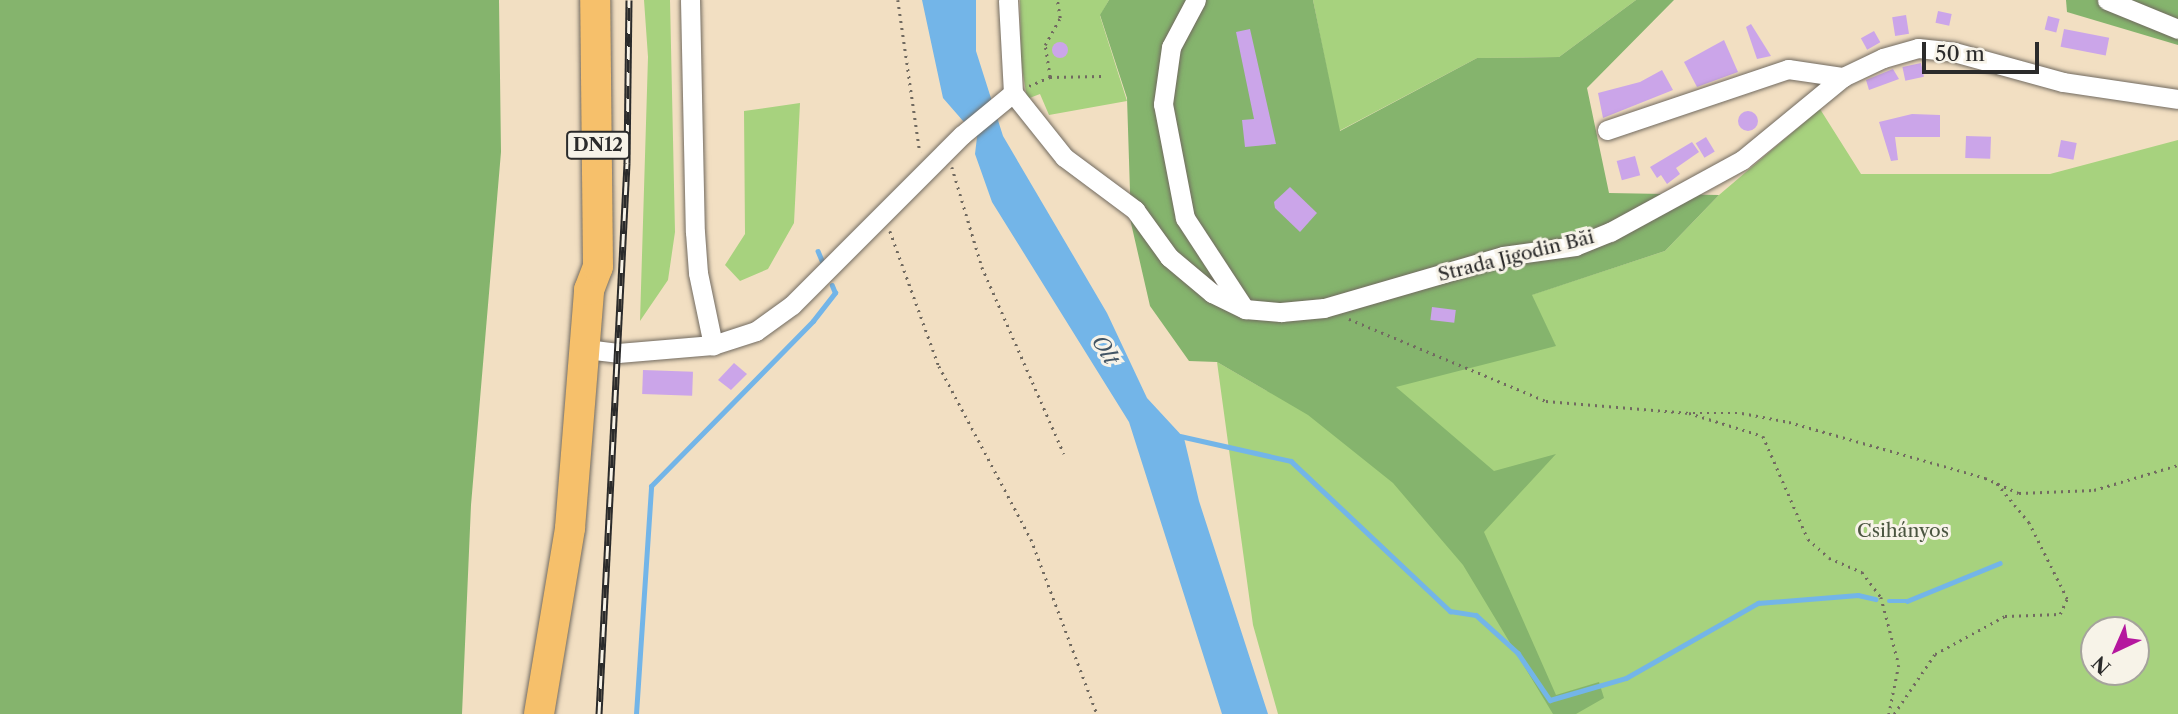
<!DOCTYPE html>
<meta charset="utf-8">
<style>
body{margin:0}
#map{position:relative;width:2178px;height:714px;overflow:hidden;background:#f2dfc2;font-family:"Libre Caslon Text",serif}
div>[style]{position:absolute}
.green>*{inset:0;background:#a7d27e}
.forest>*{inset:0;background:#85b46d}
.water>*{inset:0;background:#73b5e8}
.stream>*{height:4.5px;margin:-2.25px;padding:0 2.25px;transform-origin:2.25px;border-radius:2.25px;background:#73b5e8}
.building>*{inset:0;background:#cba5e9;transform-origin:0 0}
.round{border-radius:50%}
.path>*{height:2.5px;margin-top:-1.25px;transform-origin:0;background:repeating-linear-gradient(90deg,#716a60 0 2px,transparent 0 7px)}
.roads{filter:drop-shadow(0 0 2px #716a60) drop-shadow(0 0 2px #716a60)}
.minor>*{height:19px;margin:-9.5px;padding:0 9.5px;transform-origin:9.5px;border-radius:9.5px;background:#fff}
.highway>*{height:30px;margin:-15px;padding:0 15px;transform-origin:15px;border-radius:15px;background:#f6c06b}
.rail>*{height:7px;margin-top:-3.5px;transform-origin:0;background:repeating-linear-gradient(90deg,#f7f3e8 0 13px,#2b2b2b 0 26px);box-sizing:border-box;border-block:2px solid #2b2b2b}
span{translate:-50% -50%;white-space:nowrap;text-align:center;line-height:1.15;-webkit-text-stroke:6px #f7f3e8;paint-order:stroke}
.shield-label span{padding:2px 5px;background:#f7f3e8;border:2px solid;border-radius:5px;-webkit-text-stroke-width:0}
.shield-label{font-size:18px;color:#2b2b2b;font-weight:700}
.street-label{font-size:19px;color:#2b2b2b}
.park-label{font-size:19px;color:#4a5540}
.water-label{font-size:21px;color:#415464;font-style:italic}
.north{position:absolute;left:2080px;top:616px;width:70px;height:70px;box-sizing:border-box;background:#f7f3e8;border:2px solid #a5a39c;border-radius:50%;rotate:224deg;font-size:19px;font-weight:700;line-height:28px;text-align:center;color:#2b2b2b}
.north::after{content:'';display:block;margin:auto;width:24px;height:32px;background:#b5179e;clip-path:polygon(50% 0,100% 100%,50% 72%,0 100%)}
.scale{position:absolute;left:1922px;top:42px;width:117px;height:32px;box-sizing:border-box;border:4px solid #2b2b2b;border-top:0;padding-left:9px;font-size:21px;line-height:24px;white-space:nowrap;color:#2b2b2b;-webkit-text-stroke:5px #f7f3e8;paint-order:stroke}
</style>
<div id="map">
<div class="green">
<i style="clip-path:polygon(644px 0,670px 0,675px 232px,668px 280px,640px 321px,648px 57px)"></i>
<i style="clip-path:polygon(1020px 0,1109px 0,1100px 16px,1127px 101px,1049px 115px,1040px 94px,1027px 99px,1021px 61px)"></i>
<i style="clip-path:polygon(1313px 0,1636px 0,1559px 57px,1477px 58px,1339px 131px)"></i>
<i style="clip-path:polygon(800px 103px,794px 223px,768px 269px,740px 281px,725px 265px,745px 234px,744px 111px)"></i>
<i style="clip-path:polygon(evenodd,1820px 109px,1861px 174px,2050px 174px,2178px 140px,2178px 714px,1278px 714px,1253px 625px,1217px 362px,1267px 391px,1555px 345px,1531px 295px,1665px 251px,1719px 195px,1820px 109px,2094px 630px,2136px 630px,2136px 672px,2094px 672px,2094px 630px)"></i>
</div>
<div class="forest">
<i style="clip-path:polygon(0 0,499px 0,501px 152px,471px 505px,462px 714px,0 714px)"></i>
<i style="clip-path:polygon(1109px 0,1313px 0,1340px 131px,1477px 58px,1559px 57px,1636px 0,1674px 0,1587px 88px,1609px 193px,1719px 195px,1665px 251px,1532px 295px,1556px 346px,1396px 387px,1494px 471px,1556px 454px,1484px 532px,1556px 695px,1599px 682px,1604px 698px,1576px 714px,1553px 714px,1463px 565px,1393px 483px,1308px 415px,1217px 362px,1189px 361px,1150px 306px,1131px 223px,1127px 98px,1100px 15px)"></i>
<i style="clip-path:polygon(2066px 0,2178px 0,2178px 45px,2067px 12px)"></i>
</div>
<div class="water">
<i style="clip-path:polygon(922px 0,976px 0,976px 51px,1003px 136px,1107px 313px,1147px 398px,1184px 438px,1199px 501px,1268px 714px,1222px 714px,1129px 422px,992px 202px,975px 154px,977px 137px,943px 98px)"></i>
</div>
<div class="stream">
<i style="left:818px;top:251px;width:13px;rotate:67deg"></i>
<i style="left:1180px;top:436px;width:114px;rotate:12.7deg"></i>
<i style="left:1291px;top:461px;width:219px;rotate:43.3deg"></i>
<i style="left:1450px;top:611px;width:26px;rotate:9deg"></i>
<i style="left:1476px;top:615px;width:57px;rotate:42.1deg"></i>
<i style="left:1518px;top:653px;width:57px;rotate:55.8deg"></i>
<i style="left:1550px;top:700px;width:79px;rotate:-16.1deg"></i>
<i style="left:1626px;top:678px;width:152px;rotate:-29.6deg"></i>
<i style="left:1758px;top:603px;width:100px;rotate:-4.6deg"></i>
<i style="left:1858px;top:595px;width:18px;rotate:13deg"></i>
<i style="left:1889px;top:601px;width:18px"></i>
<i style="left:1907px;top:601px;width:100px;rotate:-22.2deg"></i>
<i style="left:636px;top:714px;width:228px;rotate:-86.2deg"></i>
<i style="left:651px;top:486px;width:231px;rotate:-45.5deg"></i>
<i style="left:813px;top:321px;width:36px;rotate:-52deg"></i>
<i style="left:835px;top:293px;width:8px;rotate:-113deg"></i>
</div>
<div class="building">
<i style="left:1938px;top:11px;width:14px;height:12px;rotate:12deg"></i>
<i style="left:1906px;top:15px;width:19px;height:14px;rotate:81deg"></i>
<i style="left:2048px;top:16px;width:12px;height:14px;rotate:14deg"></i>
<i style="clip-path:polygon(1751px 24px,1771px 56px,1757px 59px,1746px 27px)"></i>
<i style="clip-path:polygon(1250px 29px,1276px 144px,1245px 147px,1242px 120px,1254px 119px,1236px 32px)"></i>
<i style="left:2064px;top:29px;width:46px;height:18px;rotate:11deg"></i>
<i style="left:1874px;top:31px;width:13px;height:15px;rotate:61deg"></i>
<i style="clip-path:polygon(1724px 40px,1738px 72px,1697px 87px,1684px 62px)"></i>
<i class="round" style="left:1052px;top:42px;width:16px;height:16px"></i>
<i style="left:1921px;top:63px;width:14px;height:19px;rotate:78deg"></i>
<i style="clip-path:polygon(1893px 69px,1899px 79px,1869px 90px,1866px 80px)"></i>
<i style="clip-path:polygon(1662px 70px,1673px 90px,1603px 118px,1598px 93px,1640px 82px)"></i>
<i class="round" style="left:1738px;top:111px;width:20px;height:20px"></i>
<i style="clip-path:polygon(1912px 114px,1940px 115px,1940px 137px,1895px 137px,1898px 160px,1891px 161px,1879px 122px)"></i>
<i style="left:1966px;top:136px;width:25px;height:22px;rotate:2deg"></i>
<i style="left:1706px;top:137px;width:17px;height:12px;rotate:59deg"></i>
<i style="left:2061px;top:140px;width:16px;height:17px;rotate:11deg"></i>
<i style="clip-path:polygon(1692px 142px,1699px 152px,1676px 168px,1680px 174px,1667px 184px,1661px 175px,1657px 178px,1650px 167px)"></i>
<i style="left:1635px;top:156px;width:20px;height:19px;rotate:75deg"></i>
<i style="clip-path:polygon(1290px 187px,1317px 213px,1300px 232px,1275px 208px,1274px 202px)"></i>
<i style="left:1432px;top:307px;width:24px;height:13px;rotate:7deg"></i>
<i style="clip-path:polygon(734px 363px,747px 374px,731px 390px,718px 380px)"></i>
<i style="left:643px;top:370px;width:50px;height:24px;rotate:2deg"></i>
</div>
<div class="path">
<i style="left:898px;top:0;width:154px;rotate:81.8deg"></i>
<i style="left:1050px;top:77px;width:32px;rotate:-99deg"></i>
<i style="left:1045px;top:45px;width:31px;rotate:-61deg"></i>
<i style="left:1060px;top:18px;width:18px;rotate:-99deg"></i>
<i style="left:1029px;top:86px;width:23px;rotate:-23deg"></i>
<i style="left:1050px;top:77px;width:52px;rotate:-1.1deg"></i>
<i style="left:952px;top:167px;width:104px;rotate:73.3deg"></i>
<i style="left:982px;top:267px;width:204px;rotate:66.3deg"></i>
<i style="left:890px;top:231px;width:144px;rotate:70.1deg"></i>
<i style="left:939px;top:366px;width:196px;rotate:62deg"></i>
<i style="left:1031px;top:539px;width:187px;rotate:69.3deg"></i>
<i style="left:1349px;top:319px;width:213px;rotate:22.6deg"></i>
<i style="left:1546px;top:401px;width:144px;rotate:4.8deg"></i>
<i style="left:1689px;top:413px;width:77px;rotate:17.3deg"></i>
<i style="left:1763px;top:436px;width:112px;rotate:66.4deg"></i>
<i style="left:1808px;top:539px;width:28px;rotate:42deg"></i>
<i style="left:1829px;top:558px;width:36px;rotate:23deg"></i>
<i style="left:1862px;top:572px;width:31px;rotate:53deg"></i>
<i style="left:1881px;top:597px;width:70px;rotate:75.2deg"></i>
<i style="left:1899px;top:665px;width:50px;rotate:101.5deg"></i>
<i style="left:1693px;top:413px;width:49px"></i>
<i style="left:1742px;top:413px;width:48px;rotate:10.8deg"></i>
<i style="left:1789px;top:422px;width:204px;rotate:15.9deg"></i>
<i style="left:1985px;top:478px;width:37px;rotate:24deg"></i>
<i style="left:2019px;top:493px;width:75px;rotate:-2.3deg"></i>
<i style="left:2094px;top:490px;width:88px;rotate:-16.6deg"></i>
<i style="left:1894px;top:714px;width:73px;rotate:-55.7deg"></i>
<i style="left:1935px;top:654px;width:80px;rotate:-28.5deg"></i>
<i style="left:2005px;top:616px;width:55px;rotate:-2.1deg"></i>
<i style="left:2060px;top:614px;width:17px;rotate:-65deg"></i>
<i style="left:2067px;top:599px;width:85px;rotate:-116.6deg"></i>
<i style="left:2029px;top:523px;width:52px;rotate:-129.5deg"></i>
</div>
<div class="roads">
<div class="minor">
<i style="left:690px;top:0;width:232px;rotate:88.8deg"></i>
<i style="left:695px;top:232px;width:41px;rotate:85.8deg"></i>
<i style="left:698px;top:273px;width:74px;rotate:78.2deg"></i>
<i style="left:1196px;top:0;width:53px;rotate:118deg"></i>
<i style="left:1171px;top:47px;width:58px;rotate:98deg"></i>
<i style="left:1163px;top:104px;width:116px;rotate:79.1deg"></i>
<i style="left:1185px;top:218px;width:108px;rotate:56.8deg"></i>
<i style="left:2107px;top:0;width:77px;rotate:22.2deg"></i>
<i style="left:1013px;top:93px;width:82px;rotate:51.4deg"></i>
<i style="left:1064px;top:157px;width:89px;rotate:36.7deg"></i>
<i style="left:1135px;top:210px;width:58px;rotate:54.1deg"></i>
<i style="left:1169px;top:257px;width:56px;rotate:39.9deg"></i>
<i style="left:1212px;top:293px;width:37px;rotate:26deg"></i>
<i style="left:1245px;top:309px;width:36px;rotate:5deg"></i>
<i style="left:1281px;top:312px;width:43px;rotate:-5.3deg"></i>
<i style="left:1324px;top:308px;width:186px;rotate:-16.2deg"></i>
<i style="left:1503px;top:256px;width:73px;rotate:-7.9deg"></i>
<i style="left:1575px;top:246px;width:38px;rotate:-22deg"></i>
<i style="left:1610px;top:232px;width:150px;rotate:-28.6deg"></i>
<i style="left:1742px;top:160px;width:131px;rotate:-39.4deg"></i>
<i style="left:1843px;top:77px;width:44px;rotate:-25.4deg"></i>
<i style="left:1883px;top:58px;width:36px;rotate:-16deg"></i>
<i style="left:1918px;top:48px;width:36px;rotate:6deg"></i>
<i style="left:1954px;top:52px;width:113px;rotate:15.4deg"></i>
<i style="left:2063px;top:82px;width:116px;rotate:8.4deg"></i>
<i style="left:1607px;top:130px;width:191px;rotate:-18.6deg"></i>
<i style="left:1788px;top:69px;width:56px;rotate:8.3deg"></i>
<i style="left:586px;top:349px;width:32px;rotate:7deg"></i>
<i style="left:618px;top:353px;width:95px;rotate:-4.8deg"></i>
<i style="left:713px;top:345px;width:45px;rotate:-18deg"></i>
<i style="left:756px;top:331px;width:44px;rotate:-35.8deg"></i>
<i style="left:792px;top:305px;width:240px;rotate:-45deg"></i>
<i style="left:962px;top:135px;width:66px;rotate:-39.5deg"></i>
<i style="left:1013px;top:93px;width:93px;rotate:-93.1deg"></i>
</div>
<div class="highway">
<i style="left:539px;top:714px;width:189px;rotate:-80.5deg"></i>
<i style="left:570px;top:528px;width:239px;rotate:-85.4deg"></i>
<i style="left:589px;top:290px;width:25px;rotate:-69deg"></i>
<i style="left:598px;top:267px;width:267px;rotate:-90.6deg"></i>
</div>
</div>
<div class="rail">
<i style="left:599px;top:714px;width:552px;rotate:-87.09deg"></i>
<i style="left:627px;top:163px;width:163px;rotate:-89.3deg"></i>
</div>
<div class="shield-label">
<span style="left:598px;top:145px">DN12</span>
</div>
<div class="street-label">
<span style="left:1516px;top:256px;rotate:-14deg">Strada Jigodin Băi</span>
</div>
<div class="park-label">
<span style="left:1903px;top:531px">Csihányos</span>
</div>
<div class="water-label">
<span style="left:1105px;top:350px;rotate:59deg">Olt</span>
</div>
<div class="north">N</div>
<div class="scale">50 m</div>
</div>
